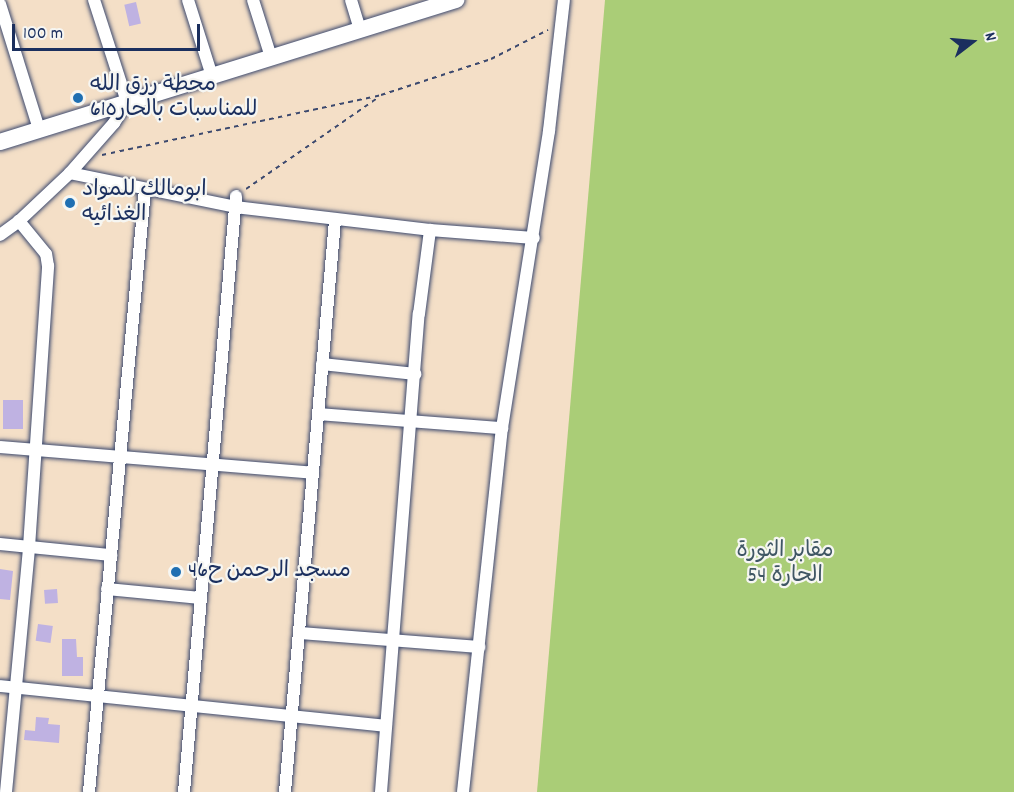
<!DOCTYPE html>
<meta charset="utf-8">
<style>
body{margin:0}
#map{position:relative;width:1014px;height:792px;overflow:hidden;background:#f4dfc7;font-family:Dekko,"Playpen Sans Arabic",sans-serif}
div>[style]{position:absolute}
.green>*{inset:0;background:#aacd77}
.building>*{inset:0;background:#bfb2e2;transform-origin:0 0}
.path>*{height:2px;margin-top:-1px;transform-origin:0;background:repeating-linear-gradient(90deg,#3c496e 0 4.5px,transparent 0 9px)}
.roads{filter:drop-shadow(0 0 2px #3c496e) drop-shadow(0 0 2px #3c496e)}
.minor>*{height:12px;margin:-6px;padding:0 6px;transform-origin:6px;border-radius:6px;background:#fff}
.major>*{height:16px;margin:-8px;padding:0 8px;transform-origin:8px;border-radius:8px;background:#fff}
.dots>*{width:16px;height:16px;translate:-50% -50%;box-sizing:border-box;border:3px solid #f6f6f2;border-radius:50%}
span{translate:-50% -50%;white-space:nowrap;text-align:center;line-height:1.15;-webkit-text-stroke:4.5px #f6f6f2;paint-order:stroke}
.poi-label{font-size:22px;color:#1b2f5e}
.left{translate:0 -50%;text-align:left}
.park-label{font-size:22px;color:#3f5664}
.north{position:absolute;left:942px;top:12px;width:60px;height:60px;-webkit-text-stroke:4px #f6f6f2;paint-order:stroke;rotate:74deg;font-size:16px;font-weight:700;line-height:24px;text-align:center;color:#1b2f5e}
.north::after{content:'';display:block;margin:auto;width:21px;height:27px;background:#1b2f5e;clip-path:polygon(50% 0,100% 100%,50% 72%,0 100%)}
.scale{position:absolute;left:12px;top:24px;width:188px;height:27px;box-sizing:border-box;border:3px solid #1b2f5e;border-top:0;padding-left:8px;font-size:18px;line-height:21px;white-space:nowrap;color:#1b2f5e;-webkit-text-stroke:4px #f6f6f2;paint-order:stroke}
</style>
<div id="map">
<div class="green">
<i style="clip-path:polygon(605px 0,1014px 0,1014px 792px,537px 792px)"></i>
</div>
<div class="building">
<i style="left:136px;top:2px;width:22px;height:12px;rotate:77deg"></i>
<i style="left:3px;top:400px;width:20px;height:29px"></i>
<i style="clip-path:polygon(0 569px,13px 571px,10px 600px,0 599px)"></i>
<i style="left:57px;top:589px;width:14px;height:13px;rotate:86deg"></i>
<i style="left:38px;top:624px;width:15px;height:17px;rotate:8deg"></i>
<i style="clip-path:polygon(62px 639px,76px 639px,77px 657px,83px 657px,83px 676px,62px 676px)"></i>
<i style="clip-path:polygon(36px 717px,49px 718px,48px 724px,60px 725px,59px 743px,24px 740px,25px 730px,35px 731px)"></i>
</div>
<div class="path">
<i style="left:102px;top:155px;width:285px;rotate:-12.1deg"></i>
<i style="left:381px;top:95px;width:116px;rotate:-18.1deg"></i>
<i style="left:491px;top:59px;width:64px;rotate:-27deg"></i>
<i style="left:246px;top:189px;width:162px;rotate:-34.7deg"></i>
</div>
<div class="roads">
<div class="minor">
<i style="left:188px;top:0;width:80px;rotate:72.5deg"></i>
<i style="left:253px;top:0;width:60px;rotate:72.5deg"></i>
<i style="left:351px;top:0;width:31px;rotate:73deg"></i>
<i style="left:0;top:4px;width:131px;rotate:72.7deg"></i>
<i style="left:70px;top:173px;width:168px;rotate:11.6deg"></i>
<i style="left:235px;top:207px;width:196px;rotate:6.7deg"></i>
<i style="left:430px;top:230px;width:104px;rotate:4.4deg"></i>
<i style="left:0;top:235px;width:24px;rotate:-36deg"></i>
<i style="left:19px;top:221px;width:70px;rotate:-43.3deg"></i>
<i style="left:70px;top:173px;width:67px;rotate:-48.7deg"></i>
<i style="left:114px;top:123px;width:25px;rotate:-58deg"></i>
<i style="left:127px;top:102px;width:107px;rotate:-107.9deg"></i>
<i style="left:322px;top:364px;width:94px;rotate:6.1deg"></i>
<i style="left:318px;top:414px;width:185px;rotate:4.4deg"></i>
<i style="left:0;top:447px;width:314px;rotate:4.7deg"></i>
<i style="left:0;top:544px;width:112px;rotate:5.7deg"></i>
<i style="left:107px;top:589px;width:94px;rotate:5.5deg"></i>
<i style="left:300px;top:633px;width:180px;rotate:4.5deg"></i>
<i style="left:0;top:686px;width:388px;rotate:5.9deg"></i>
<i style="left:6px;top:792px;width:246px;rotate:-84.6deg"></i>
<i style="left:29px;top:547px;width:282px;rotate:-86.1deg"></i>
<i style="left:48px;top:266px;width:12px;rotate:-99deg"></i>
<i style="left:46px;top:254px;width:43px;rotate:-129.3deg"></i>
<i style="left:89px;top:792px;width:605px;rotate:-84.69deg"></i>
<i style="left:184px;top:792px;width:598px;rotate:-85.01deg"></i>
<i style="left:285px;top:792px;width:574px;rotate:-85deg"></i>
<i style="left:381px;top:792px;width:480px;rotate:-85.5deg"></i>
<i style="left:419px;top:314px;width:85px;rotate:-82.5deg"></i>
<i style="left:463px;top:792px;width:366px;rotate:-83.9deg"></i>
<i style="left:502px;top:428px;width:301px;rotate:-81deg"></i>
<i style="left:549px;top:131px;width:132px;rotate:-83.5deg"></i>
</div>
<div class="major">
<i style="left:0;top:142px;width:478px;rotate:-17.3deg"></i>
</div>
</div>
<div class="dots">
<i style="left:78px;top:98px;background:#1f6fb2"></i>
<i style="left:70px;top:203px;background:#1f6fb2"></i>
<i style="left:176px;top:572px;background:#1f6fb2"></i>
</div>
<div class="poi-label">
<span class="left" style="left:90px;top:98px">محطة رزق الله<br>للمناسبات بالحاره61</span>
<span class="left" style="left:82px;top:203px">ابومالك للمواد<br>الغذائيه</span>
<span class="left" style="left:188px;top:572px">مسجد الرحمن ح46</span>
</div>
<div class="park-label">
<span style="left:785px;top:564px">مقابر الثورة<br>الحارة 54</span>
</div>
<div class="north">N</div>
<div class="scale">100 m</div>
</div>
